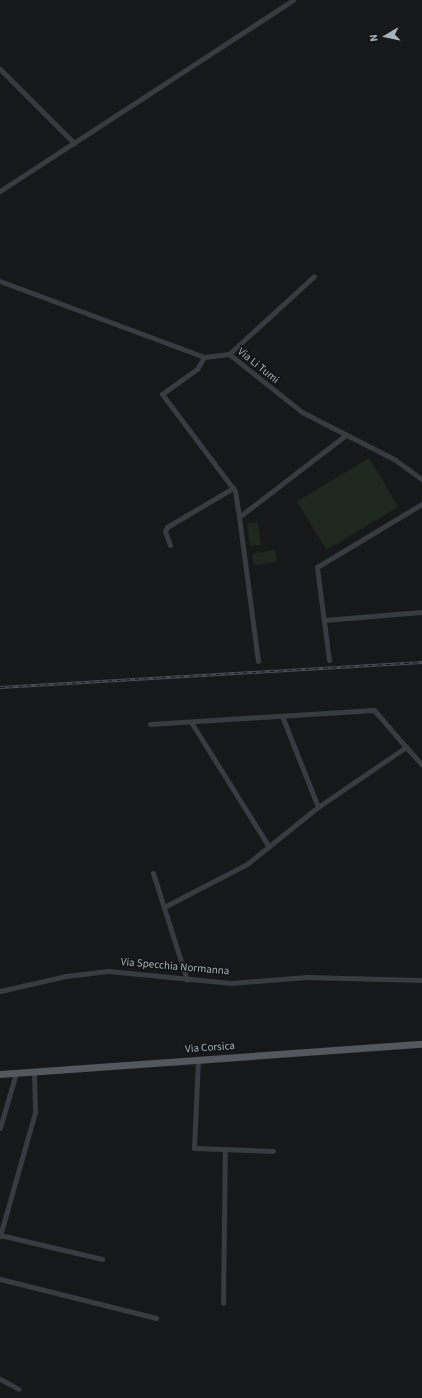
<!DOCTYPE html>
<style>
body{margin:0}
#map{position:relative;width:422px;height:1398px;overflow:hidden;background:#17181a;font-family:"Source Sans 3",sans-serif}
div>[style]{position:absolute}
.green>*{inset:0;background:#1f281f;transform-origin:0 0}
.minor>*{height:5px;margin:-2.5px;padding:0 2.5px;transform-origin:2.5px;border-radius:2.5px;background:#383b3f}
.major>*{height:7px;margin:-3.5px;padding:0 3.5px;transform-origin:3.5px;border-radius:3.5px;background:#54585e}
.rail>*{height:3px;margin-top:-1.5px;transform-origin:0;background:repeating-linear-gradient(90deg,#121315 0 4.5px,#4b4f54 0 9px);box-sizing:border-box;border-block:1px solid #4b4f54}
span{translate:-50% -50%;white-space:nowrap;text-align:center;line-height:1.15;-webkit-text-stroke:3px #121315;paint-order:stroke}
.street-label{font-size:11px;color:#a8b2bb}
.north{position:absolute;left:366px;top:16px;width:40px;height:40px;-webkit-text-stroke:3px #121315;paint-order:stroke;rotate:261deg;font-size:11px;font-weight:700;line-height:16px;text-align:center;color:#a8b2bb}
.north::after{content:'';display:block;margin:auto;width:14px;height:18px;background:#a8b2bb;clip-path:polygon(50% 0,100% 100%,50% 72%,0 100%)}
</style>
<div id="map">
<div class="green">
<i style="left:369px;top:458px;width:57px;height:84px;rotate:59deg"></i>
<i style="left:258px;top:522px;width:23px;height:11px;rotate:83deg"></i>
<i style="left:275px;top:550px;width:12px;height:23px;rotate:81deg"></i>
</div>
<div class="minor">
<i style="left:0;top:69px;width:105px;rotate:45deg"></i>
<i style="left:0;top:191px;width:350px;rotate:-33.1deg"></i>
<i style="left:0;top:281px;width:218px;rotate:20.4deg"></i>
<i style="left:204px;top:357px;width:25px;rotate:-7deg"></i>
<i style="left:229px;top:354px;width:93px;rotate:38.5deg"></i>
<i style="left:302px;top:412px;width:103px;rotate:27.1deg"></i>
<i style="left:394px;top:459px;width:34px;rotate:36deg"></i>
<i style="left:229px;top:354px;width:115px;rotate:-42.5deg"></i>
<i style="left:204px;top:357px;width:14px;rotate:120deg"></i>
<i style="left:197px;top:369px;width:43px;rotate:144.5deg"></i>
<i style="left:162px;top:394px;width:121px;rotate:53deg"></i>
<i style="left:235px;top:491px;width:26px;rotate:81deg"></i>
<i style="left:170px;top:545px;width:15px;rotate:-110deg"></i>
<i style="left:165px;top:531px;width:4px;rotate:-63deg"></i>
<i style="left:167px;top:527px;width:77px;rotate:-30.6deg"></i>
<i style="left:324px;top:620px;width:98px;rotate:-4.7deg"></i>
<i style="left:329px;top:660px;width:94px;rotate:-97.4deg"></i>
<i style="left:317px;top:567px;width:122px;rotate:-31deg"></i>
<i style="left:258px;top:661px;width:145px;rotate:-97.5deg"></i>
<i style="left:239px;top:517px;width:135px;rotate:-37.5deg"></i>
<i style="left:282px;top:716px;width:98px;rotate:68.4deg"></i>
<i style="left:191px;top:722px;width:147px;rotate:58deg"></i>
<i style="left:150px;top:724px;width:224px;rotate:-3.6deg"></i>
<i style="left:374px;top:710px;width:49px;rotate:49.1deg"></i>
<i style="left:153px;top:873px;width:112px;rotate:72.4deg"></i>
<i style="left:164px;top:907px;width:93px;rotate:-27.4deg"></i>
<i style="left:247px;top:864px;width:91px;rotate:-38.8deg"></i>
<i style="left:318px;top:807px;width:107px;rotate:-34.3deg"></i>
<i style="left:406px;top:747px;width:24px;rotate:48deg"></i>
<i style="left:0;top:991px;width:68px;rotate:-12.8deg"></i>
<i style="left:66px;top:976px;width:42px;rotate:-6.8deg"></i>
<i style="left:108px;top:971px;width:124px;rotate:5.6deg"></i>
<i style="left:231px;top:983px;width:76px;rotate:-4.5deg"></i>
<i style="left:307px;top:977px;width:115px;rotate:1.5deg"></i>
<i style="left:198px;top:1060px;width:88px;rotate:92.6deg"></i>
<i style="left:194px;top:1148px;width:79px;rotate:2.2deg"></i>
<i style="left:0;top:1128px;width:57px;rotate:-73.8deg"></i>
<i style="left:0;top:1235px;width:105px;rotate:13.2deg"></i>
<i style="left:0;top:1236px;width:129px;rotate:-74.2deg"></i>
<i style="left:35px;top:1112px;width:41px;rotate:-91.4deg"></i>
<i style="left:0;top:1279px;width:161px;rotate:14deg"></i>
<i style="left:223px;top:1303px;width:154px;rotate:-89.3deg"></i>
<i style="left:0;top:1379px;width:21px;rotate:28deg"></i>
</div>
<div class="major">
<i style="left:0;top:1074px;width:423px;rotate:-4.1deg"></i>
</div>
<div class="rail">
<i style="left:0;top:687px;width:423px;rotate:-3.4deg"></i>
</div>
<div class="street-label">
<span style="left:258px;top:366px;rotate:39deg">Via Li Tumi</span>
<span style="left:175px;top:967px;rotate:5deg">Via Specchia Normanna</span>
<span style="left:210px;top:1048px;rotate:-4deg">Via Corsica</span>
</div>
<div class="north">N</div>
</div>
